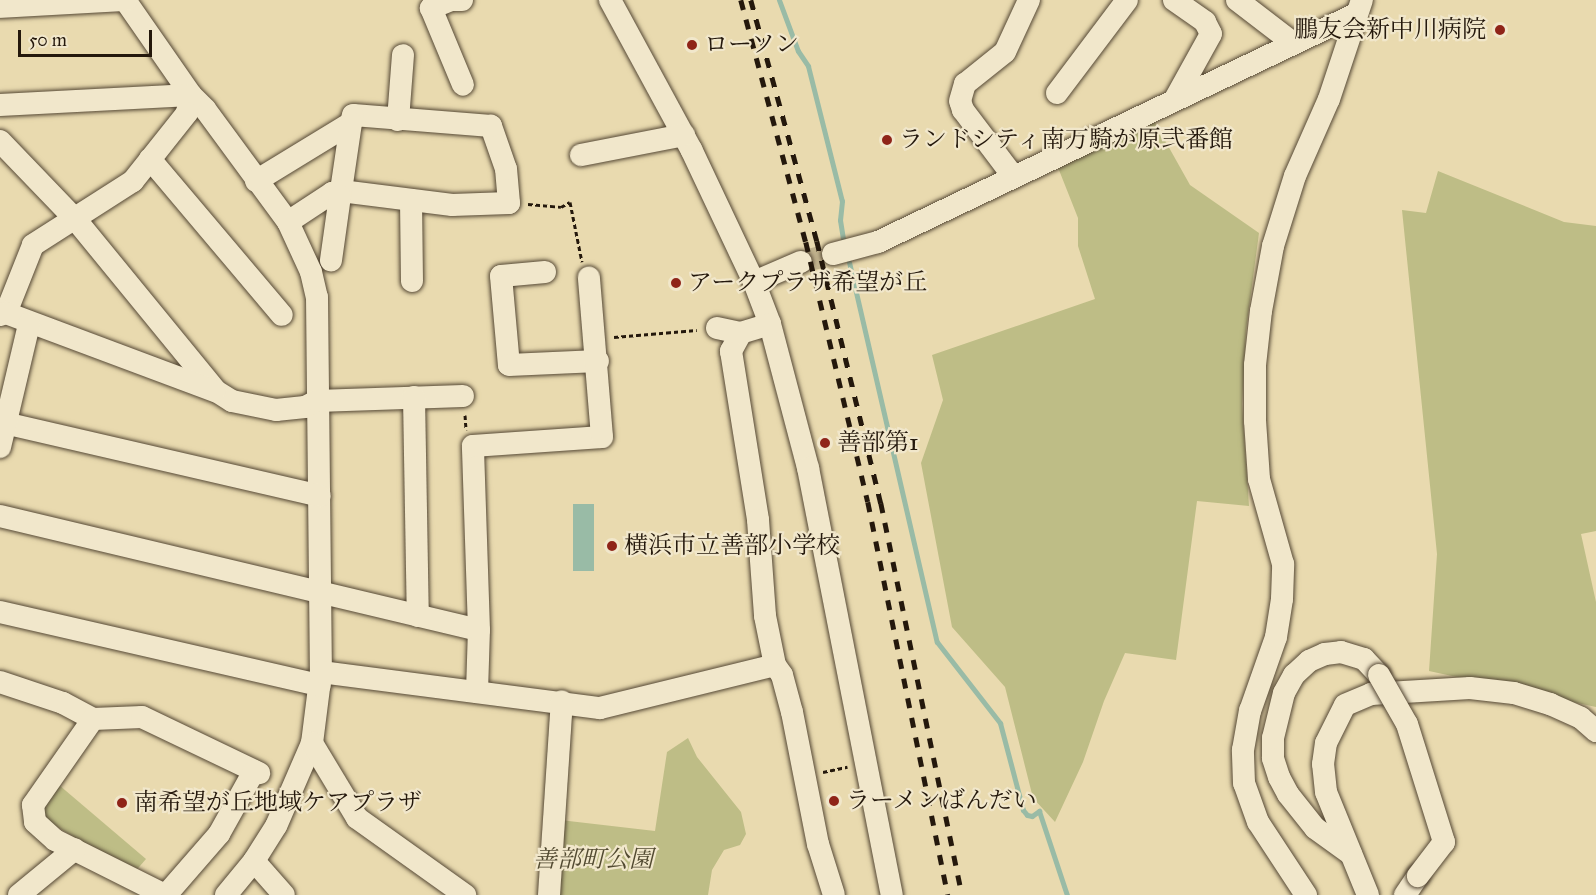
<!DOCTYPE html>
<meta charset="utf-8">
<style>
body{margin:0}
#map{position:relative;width:1596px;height:895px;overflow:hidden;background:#e9daaf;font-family:"IM FELL Great Primer","Noto Serif JP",serif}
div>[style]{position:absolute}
.green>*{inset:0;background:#bebd86}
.water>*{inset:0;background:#99bba6;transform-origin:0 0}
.stream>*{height:5px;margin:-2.5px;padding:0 2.5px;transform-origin:2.5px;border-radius:2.5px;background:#99bba6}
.minor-tunnel>*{height:22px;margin-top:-11px;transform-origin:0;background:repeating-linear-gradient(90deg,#c2b38e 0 22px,transparent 0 33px)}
.path>*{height:3px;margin-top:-1.5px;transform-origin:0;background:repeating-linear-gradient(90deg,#24180c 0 4.5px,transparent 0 7.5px)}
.roads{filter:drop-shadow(0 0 2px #554835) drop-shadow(0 0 2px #554835)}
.minor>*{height:22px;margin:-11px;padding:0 11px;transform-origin:11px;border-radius:11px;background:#f1e7cb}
.rail>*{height:4.5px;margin-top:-2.25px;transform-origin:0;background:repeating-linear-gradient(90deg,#24180c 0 10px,transparent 0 20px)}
.bridges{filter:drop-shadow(0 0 2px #554835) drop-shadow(0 0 2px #554835)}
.minor-bridge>*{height:22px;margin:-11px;padding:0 11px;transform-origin:11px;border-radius:11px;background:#f1e7cb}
.dots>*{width:16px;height:16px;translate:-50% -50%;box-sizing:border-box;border:3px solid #f1e7cb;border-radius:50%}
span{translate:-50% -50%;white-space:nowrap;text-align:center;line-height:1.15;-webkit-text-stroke:4.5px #f1e7cb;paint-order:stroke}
.poi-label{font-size:24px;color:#24180c}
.right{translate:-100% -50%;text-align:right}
.left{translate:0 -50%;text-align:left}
.park-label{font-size:24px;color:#524a31;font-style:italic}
.scale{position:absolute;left:18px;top:30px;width:134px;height:27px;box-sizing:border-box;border:3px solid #24180c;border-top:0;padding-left:8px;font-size:18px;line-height:21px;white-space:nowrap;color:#24180c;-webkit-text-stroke:4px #f1e7cb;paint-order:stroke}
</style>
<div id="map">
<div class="green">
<i style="clip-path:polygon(1153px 119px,1190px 185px,1259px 233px,1246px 330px,1242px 404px,1249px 506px,1197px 501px,1176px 660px,1125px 653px,1104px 701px,1083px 762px,1055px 822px,1033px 798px,1005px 687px,952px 627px,921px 463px,943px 400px,932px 355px,1095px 299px,1078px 246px,1078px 218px,1057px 165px)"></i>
<i style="clip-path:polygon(1438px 171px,1564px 222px,1596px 226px,1596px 531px,1581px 534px,1596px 602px,1596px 707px,1429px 671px,1437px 554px,1402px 210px,1426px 213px)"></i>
<i style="clip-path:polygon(688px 738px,697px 757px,741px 812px,746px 834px,740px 845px,724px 850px,712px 870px,708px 895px,554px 895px,560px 820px,655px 831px,667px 752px)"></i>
<i style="clip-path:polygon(59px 785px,146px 859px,133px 874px,43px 818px,43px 806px)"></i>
</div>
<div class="water">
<i style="left:573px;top:504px;width:21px;height:67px"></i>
</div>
<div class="stream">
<i style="left:779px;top:0;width:54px;rotate:69.6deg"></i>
<i style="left:798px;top:51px;width:18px;rotate:56deg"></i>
<i style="left:808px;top:66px;width:139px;rotate:75.9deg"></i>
<i style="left:842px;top:201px;width:19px;rotate:96deg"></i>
<i style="left:840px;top:220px;width:24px;rotate:81deg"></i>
<i style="left:849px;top:262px;width:390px;rotate:77deg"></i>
<i style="left:937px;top:642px;width:103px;rotate:52.1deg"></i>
<i style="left:1000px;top:723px;width:90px;rotate:75.2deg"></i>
<i style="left:1023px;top:810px;width:6px;rotate:51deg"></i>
<i style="left:1027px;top:815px;width:5px;rotate:11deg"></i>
<i style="left:1032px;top:816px;width:9px;rotate:-36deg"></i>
<i style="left:1039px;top:811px;width:89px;rotate:71.6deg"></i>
</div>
<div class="minor-tunnel">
<i style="left:801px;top:262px;width:33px;rotate:-14deg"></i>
</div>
<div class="path">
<i style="left:528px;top:204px;width:33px;rotate:5deg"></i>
<i style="left:561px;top:207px;width:10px;rotate:-29deg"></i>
<i style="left:570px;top:202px;width:61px;rotate:78.7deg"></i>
<i style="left:614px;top:337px;width:83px;rotate:-4.8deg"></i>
<i style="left:465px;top:415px;width:15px;rotate:86deg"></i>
<i style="left:823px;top:772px;width:25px;rotate:-12deg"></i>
</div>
<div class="roads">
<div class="minor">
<i style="left:125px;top:0;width:116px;rotate:55.2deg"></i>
<i style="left:191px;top:95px;width:20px;rotate:45deg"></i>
<i style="left:205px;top:109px;width:140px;rotate:53.7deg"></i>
<i style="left:288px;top:222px;width:55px;rotate:65.3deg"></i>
<i style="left:311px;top:272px;width:26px;rotate:77deg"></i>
<i style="left:317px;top:297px;width:375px;rotate:89.4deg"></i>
<i style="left:321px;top:672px;width:72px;rotate:97.2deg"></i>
<i style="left:312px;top:743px;width:90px;rotate:113.4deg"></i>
<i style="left:276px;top:826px;width:41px;rotate:122.2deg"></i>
<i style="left:254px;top:861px;width:44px;rotate:129.5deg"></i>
<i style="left:462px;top:0;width:11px;rotate:180deg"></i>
<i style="left:451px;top:0;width:22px;rotate:158deg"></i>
<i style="left:431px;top:8px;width:83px;rotate:67.4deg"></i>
<i style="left:610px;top:0;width:170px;rotate:61.5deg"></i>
<i style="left:691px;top:149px;width:147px;rotate:64.7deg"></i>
<i style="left:754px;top:282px;width:45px;rotate:69.1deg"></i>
<i style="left:770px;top:324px;width:149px;rotate:75.2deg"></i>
<i style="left:808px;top:468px;width:435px;rotate:78.9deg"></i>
<i style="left:1174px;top:0;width:38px;rotate:35deg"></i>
<i style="left:1205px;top:22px;width:13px;rotate:63deg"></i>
<i style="left:1211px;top:34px;width:74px;rotate:119deg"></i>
<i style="left:1237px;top:0;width:71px;rotate:37.5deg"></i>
<i style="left:0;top:7px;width:126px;rotate:-3.2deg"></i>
<i style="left:1057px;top:93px;width:116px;rotate:-53deg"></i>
<i style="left:0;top:105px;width:191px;rotate:-3deg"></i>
<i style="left:191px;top:95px;width:18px;rotate:103deg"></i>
<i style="left:187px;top:113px;width:87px;rotate:128.5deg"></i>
<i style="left:133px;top:181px;width:119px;rotate:147.4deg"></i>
<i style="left:33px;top:245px;width:73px;rotate:111.7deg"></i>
<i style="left:398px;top:120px;width:65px;rotate:-85.6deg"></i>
<i style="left:0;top:141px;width:110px;rotate:46.1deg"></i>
<i style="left:76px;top:220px;width:221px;rotate:50.7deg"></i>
<i style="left:216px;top:391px;width:19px;rotate:32deg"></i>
<i style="left:232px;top:401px;width:45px;rotate:11.6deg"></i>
<i style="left:276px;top:410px;width:29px;rotate:-6deg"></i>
<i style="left:305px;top:407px;width:13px;rotate:-27deg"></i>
<i style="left:317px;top:401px;width:146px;rotate:-2deg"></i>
<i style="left:581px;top:155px;width:105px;rotate:-11deg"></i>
<i style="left:150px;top:159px;width:204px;rotate:49.8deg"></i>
<i style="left:1013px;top:176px;width:83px;rotate:-127.1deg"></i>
<i style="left:963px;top:110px;width:9px;rotate:-108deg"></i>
<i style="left:960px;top:101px;width:18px;rotate:-74deg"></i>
<i style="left:965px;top:84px;width:51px;rotate:-38.7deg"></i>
<i style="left:1005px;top:52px;width:57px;rotate:-65.2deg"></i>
<i style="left:256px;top:181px;width:111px;rotate:-31.4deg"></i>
<i style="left:411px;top:200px;width:81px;rotate:89.3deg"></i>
<i style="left:288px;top:222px;width:53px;rotate:-33.4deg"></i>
<i style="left:332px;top:193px;width:9px;rotate:-13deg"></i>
<i style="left:341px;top:191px;width:112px;rotate:7.2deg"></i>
<i style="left:452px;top:205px;width:57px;rotate:-2deg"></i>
<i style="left:509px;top:203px;width:34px;rotate:-95deg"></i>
<i style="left:506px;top:169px;width:46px;rotate:-109.2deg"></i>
<i style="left:491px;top:126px;width:138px;rotate:-175.4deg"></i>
<i style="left:353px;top:115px;width:8px;rotate:104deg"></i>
<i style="left:351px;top:123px;width:69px;rotate:98.4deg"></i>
<i style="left:341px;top:191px;width:5px;rotate:101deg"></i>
<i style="left:340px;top:196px;width:65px;rotate:98deg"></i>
<i style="left:833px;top:254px;width:47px;rotate:-14.9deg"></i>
<i style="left:878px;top:242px;width:530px;rotate:-25.5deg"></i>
<i style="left:545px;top:272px;width:44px;rotate:174.8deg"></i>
<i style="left:501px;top:276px;width:89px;rotate:84.9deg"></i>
<i style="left:509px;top:365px;width:89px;rotate:-2.6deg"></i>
<i style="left:754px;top:282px;width:51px;rotate:-23.1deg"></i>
<i style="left:0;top:315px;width:6px;rotate:-18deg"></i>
<i style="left:6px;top:313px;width:223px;rotate:20.5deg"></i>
<i style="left:770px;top:324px;width:30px;rotate:163deg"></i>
<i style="left:741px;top:333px;width:21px;rotate:119deg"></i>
<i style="left:731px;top:351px;width:171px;rotate:80.9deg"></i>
<i style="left:758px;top:520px;width:96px;rotate:85.8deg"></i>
<i style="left:765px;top:616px;width:50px;rotate:78.5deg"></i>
<i style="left:775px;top:665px;width:12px;rotate:55deg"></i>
<i style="left:782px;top:675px;width:38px;rotate:75deg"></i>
<i style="left:792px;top:712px;width:135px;rotate:78.9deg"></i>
<i style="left:818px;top:844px;width:53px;rotate:72.6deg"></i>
<i style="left:717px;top:328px;width:25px;rotate:12deg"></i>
<i style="left:414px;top:397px;width:219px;rotate:89deg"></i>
<i style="left:0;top:422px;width:328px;rotate:13deg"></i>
<i style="left:0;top:447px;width:126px;rotate:-76.7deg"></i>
<i style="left:0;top:516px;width:492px;rotate:13.4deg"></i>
<i style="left:0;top:612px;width:328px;rotate:12.9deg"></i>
<i style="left:321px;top:672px;width:281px;rotate:7.4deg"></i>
<i style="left:600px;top:708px;width:180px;rotate:-13.8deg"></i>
<i style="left:0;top:682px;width:66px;rotate:18.4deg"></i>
<i style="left:63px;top:703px;width:34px;rotate:28deg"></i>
<i style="left:93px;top:719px;width:49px;rotate:-2.3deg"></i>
<i style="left:142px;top:717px;width:130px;rotate:25.6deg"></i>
<i style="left:477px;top:692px;width:62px;rotate:-88.2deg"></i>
<i style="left:479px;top:630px;width:184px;rotate:-91.9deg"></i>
<i style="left:473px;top:446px;width:129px;rotate:-4deg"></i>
<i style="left:602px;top:437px;width:160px;rotate:-94.7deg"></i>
<i style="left:93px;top:719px;width:105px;rotate:124.9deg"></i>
<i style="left:33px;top:805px;width:17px;rotate:83deg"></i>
<i style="left:35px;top:822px;width:27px;rotate:42deg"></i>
<i style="left:55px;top:840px;width:123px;rotate:26.6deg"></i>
<i style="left:312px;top:743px;width:87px;rotate:59deg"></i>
<i style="left:357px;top:818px;width:133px;rotate:35.5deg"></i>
<i style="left:1351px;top:854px;width:44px;rotate:-144.2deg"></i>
<i style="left:1315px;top:828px;width:43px;rotate:-128.5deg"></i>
<i style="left:1288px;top:794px;width:19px;rotate:-118deg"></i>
<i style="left:1279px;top:777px;width:20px;rotate:-108deg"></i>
<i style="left:1273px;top:758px;width:20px;rotate:-90deg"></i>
<i style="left:1273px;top:738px;width:46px;rotate:-76.3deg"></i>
<i style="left:1284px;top:693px;width:21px;rotate:-61deg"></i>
<i style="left:1294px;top:675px;width:21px;rotate:-43deg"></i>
<i style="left:1309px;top:661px;width:17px;rotate:-24deg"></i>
<i style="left:1325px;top:654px;width:16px;rotate:-7deg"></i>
<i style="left:1341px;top:652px;width:24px;rotate:17deg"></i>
<i style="left:1364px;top:659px;width:22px;rotate:47deg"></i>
<i style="left:254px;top:861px;width:45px;rotate:48.6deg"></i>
<i style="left:19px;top:895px;width:72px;rotate:-39.4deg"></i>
<i style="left:166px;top:895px;width:81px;rotate:-49deg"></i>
<i style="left:219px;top:834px;width:72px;rotate:-60.9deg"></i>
<i style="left:549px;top:895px;width:194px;rotate:-86.2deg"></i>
<i style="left:1306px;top:895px;width:87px;rotate:-123.3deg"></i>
<i style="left:1258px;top:822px;width:41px;rotate:-109.7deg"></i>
<i style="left:1244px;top:783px;width:33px;rotate:-92deg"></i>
<i style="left:1243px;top:750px;width:40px;rotate:-80deg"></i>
<i style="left:1250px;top:711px;width:78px;rotate:-70.6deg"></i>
<i style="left:1276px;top:637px;width:38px;rotate:-81deg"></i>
<i style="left:1282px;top:599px;width:35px;rotate:-88deg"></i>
<i style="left:1283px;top:564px;width:88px;rotate:-105.8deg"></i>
<i style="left:1259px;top:479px;width:58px;rotate:-93.9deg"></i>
<i style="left:1255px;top:421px;width:56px;rotate:-90deg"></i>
<i style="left:1255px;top:365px;width:54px;rotate:-83.7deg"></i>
<i style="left:1261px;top:311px;width:66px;rotate:-79.5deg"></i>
<i style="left:1273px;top:246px;width:73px;rotate:-72.6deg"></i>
<i style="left:1295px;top:176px;width:84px;rotate:-66.2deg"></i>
<i style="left:1329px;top:99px;width:104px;rotate:-71.6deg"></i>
<i style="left:1368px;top:895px;width:111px;rotate:-112.2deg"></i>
<i style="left:1326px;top:792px;width:28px;rotate:-96deg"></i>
<i style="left:1323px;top:764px;width:21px;rotate:-82deg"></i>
<i style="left:1326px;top:743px;width:42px;rotate:-63.4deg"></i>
<i style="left:1345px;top:705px;width:28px;rotate:-23deg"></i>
<i style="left:1371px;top:694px;width:99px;rotate:-3.5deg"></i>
<i style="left:1470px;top:688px;width:44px;rotate:6.5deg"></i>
<i style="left:1514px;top:693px;width:38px;rotate:17deg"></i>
<i style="left:1550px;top:704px;width:34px;rotate:24deg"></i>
<i style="left:1581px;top:718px;width:20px;rotate:41deg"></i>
<i style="left:1405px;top:895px;width:23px;rotate:-56deg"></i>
</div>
</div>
<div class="rail">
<i style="left:741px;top:0;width:251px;rotate:75deg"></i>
<i style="left:806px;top:242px;width:267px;rotate:76.6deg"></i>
<i style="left:868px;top:502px;width:401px;rotate:78.5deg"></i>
<i style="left:751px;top:0;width:250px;rotate:74.7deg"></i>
<i style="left:817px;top:241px;width:270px;rotate:76.3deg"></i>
<i style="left:881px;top:503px;width:400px;rotate:78.3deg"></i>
</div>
<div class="bridges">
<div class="minor-bridge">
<i style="left:1379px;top:675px;width:56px;rotate:60.3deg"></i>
<i style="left:1407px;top:724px;width:124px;rotate:72.6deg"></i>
<i style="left:1444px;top:842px;width:43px;rotate:127.4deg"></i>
</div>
</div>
<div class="dots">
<i style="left:1500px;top:30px;background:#8f2418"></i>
<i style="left:692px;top:45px;background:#8f2418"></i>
<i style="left:887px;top:140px;background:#8f2418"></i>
<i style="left:676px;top:283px;background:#8f2418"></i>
<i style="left:825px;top:443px;background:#8f2418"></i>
<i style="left:612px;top:546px;background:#8f2418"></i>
<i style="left:834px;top:801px;background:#8f2418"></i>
<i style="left:122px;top:803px;background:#8f2418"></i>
</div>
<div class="poi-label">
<span class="right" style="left:1486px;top:30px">鵬友会新中川病院</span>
<span class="left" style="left:704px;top:45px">ローソン</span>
<span class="left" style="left:899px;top:140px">ランドシティ南万騎が原弐番館</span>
<span class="left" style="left:688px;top:283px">アークプラザ希望が丘</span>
<span class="left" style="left:837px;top:443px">善部第1</span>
<span class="left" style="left:624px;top:546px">横浜市立善部小学校</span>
<span class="left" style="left:846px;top:801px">ラーメンばんだい</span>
<span class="left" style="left:134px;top:803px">南希望が丘地域ケアプラザ</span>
</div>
<div class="park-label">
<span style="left:593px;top:860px">善部町公園</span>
</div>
<div class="scale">50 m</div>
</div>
